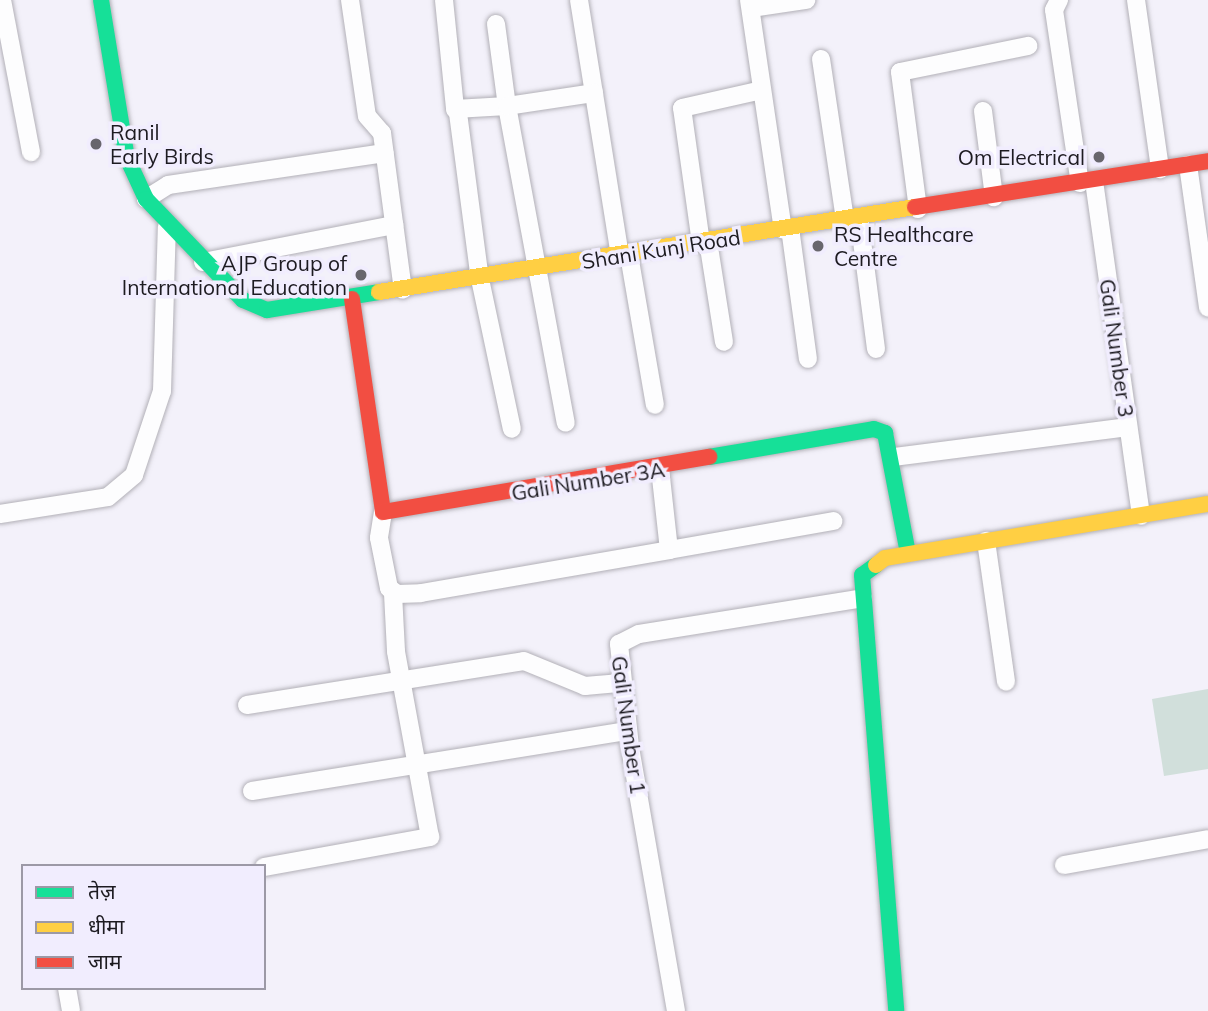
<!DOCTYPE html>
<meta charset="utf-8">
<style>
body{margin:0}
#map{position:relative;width:1208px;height:1011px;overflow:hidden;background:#f3f1fa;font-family:Mulish,"Noto Sans Devanagari",sans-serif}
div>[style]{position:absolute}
.green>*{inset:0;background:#d1dfdb}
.roads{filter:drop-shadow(0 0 2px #b2b0b7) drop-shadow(0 0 2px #b2b0b7)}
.street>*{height:18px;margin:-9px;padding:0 9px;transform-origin:9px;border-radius:9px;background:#fdfdfe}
.fast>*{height:16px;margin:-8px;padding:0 8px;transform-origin:8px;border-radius:8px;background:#16e098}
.slow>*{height:16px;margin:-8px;padding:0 8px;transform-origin:8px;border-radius:8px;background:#ffcf43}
.jam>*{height:16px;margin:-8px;padding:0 8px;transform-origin:8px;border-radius:8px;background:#f24e42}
.dots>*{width:19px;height:19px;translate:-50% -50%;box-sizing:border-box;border:4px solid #f1edfe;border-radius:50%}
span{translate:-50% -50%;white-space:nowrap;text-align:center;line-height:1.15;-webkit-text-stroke:7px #f1edfe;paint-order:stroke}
.poi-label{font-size:21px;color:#1d1b21}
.left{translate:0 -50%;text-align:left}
.right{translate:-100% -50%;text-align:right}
.street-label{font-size:21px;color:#1d1b21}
.legend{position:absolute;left:21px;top:864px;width:245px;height:126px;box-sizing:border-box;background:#f1edfe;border:2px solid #9c99a6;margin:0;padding:9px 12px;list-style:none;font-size:21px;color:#1d1b21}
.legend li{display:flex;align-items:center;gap:14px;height:35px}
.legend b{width:35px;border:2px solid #9c99a6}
</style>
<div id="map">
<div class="green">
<i style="clip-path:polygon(1208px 689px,1208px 769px,1164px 776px,1152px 699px)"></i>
</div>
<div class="roads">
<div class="street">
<i style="left:2px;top:0;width:155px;rotate:79.2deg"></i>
<i style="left:350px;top:0;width:117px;rotate:81.7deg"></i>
<i style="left:367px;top:116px;width:23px;rotate:49deg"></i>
<i style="left:382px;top:133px;width:158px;rotate:82.4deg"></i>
<i style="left:444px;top:0;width:110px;rotate:84.2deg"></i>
<i style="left:455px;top:109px;width:52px;rotate:-3.3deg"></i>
<i style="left:507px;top:106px;width:322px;rotate:79.5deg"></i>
<i style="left:579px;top:0;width:259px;rotate:80.9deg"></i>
<i style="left:749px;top:0;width:232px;rotate:81.6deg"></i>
<i style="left:1059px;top:0;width:11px;rotate:117deg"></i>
<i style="left:1054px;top:10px;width:175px;rotate:81.5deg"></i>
<i style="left:1136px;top:0;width:171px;rotate:81.9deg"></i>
<i style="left:751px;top:8px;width:56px;rotate:-8.3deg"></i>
<i style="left:496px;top:24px;width:83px;rotate:82.4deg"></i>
<i style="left:507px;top:106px;width:88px;rotate:-8.5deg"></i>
<i style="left:821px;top:59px;width:163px;rotate:81.5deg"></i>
<i style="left:983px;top:111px;width:87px;rotate:82.7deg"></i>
<i style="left:458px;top:113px;width:167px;rotate:82.5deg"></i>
<i style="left:480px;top:279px;width:153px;rotate:78deg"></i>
<i style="left:1188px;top:165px;width:144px;rotate:82deg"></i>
<i style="left:1094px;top:181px;width:338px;rotate:82deg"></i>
<i style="left:146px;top:199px;width:26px;rotate:-32deg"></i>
<i style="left:168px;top:185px;width:219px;rotate:-8.4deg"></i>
<i style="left:918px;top:209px;width:138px;rotate:-97.5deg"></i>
<i style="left:900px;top:72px;width:131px;rotate:-11.5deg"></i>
<i style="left:859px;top:218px;width:132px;rotate:82.6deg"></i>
<i style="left:790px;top:228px;width:132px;rotate:82.2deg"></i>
<i style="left:708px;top:241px;width:102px;rotate:81deg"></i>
<i style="left:701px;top:243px;width:136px;rotate:-98deg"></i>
<i style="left:682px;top:108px;width:82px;rotate:-12.7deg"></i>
<i style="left:629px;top:255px;width:152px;rotate:80.2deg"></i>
<i style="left:203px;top:262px;width:195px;rotate:-11deg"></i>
<i style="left:894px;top:457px;width:235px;rotate:-7.3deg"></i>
<i style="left:383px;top:512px;width:26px;rotate:99deg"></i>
<i style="left:379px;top:538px;width:51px;rotate:78.7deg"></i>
<i style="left:389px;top:588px;width:10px;rotate:37deg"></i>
<i style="left:397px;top:594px;width:24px;rotate:-2deg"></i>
<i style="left:421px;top:593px;width:252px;rotate:-9.8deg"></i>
<i style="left:669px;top:550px;width:81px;rotate:-96.3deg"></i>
<i style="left:0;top:514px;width:109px;rotate:-8.9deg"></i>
<i style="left:108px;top:497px;width:34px;rotate:-40deg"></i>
<i style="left:134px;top:475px;width:89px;rotate:-71.6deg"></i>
<i style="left:162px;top:391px;width:164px;rotate:-88.3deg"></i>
<i style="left:986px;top:541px;width:142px;rotate:81.9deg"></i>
<i style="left:669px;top:550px;width:167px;rotate:-10deg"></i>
<i style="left:247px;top:705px;width:280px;rotate:-9deg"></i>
<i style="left:524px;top:661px;width:66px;rotate:22.3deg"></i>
<i style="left:585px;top:686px;width:36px;rotate:-5deg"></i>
<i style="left:252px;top:791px;width:380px;rotate:-9.1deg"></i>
<i style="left:1064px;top:865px;width:146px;rotate:-10.2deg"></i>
<i style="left:264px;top:867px;width:169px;rotate:-10.2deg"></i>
<i style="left:430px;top:837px;width:189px;rotate:-100.4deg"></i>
<i style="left:396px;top:651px;width:58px;rotate:-93deg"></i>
<i style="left:67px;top:988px;width:23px;rotate:80deg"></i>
<i style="left:676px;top:1011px;width:268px;rotate:-99.9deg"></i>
<i style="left:630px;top:747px;width:104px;rotate:-96.1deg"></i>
<i style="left:619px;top:644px;width:22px;rotate:-27deg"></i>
<i style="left:639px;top:634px;width:227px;rotate:-9.1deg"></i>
</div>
<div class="fast">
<i style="left:101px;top:0;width:160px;rotate:80.7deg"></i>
<i style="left:127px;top:158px;width:45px;rotate:65.1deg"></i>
<i style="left:146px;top:199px;width:140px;rotate:46.2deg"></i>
<i style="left:243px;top:300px;width:26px;rotate:23deg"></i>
<i style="left:267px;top:310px;width:113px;rotate:-9.1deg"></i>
<i style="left:709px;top:457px;width:167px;rotate:-9.6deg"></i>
<i style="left:874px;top:429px;width:12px;rotate:20deg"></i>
<i style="left:885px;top:433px;width:123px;rotate:79.2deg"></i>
<i style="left:876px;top:565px;width:17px;rotate:144deg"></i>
<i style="left:862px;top:575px;width:437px;rotate:85.5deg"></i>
</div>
<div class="slow">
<i style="left:379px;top:292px;width:543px;rotate:-9.01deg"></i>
<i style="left:876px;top:565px;width:11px;rotate:-38deg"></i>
<i style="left:885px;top:558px;width:327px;rotate:-9.5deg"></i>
</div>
<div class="jam">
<i style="left:915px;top:207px;width:297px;rotate:-8.9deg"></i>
<i style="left:352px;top:299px;width:215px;rotate:81.7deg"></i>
<i style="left:383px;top:512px;width:331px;rotate:-9.6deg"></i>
</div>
</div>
<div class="dots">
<i style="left:96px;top:144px;background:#68666d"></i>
<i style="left:1099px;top:157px;background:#68666d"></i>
<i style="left:818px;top:246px;background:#68666d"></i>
<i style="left:361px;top:275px;background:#68666d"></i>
</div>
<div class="poi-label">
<span class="left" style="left:110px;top:144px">Ranil<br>Early Birds</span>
<span class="right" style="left:1085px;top:157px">Om Electrical</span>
<span class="left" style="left:834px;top:246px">RS Healthcare<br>Centre</span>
<span class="right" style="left:347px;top:275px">AJP Group of<br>International Education</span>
</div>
<div class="street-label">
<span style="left:661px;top:249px;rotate:-9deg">Shani Kunj Road</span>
<span style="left:1117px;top:348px;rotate:82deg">Gali Number 3</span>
<span style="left:588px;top:481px;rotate:-9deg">Gali Number 3A</span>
<span style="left:629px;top:725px;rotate:82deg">Gali Number 1</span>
</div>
<ul class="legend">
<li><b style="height:9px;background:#16e098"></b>तेज़</li>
<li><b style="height:9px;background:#ffcf43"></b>धीमा</li>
<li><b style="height:9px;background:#f24e42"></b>जाम</li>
</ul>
</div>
